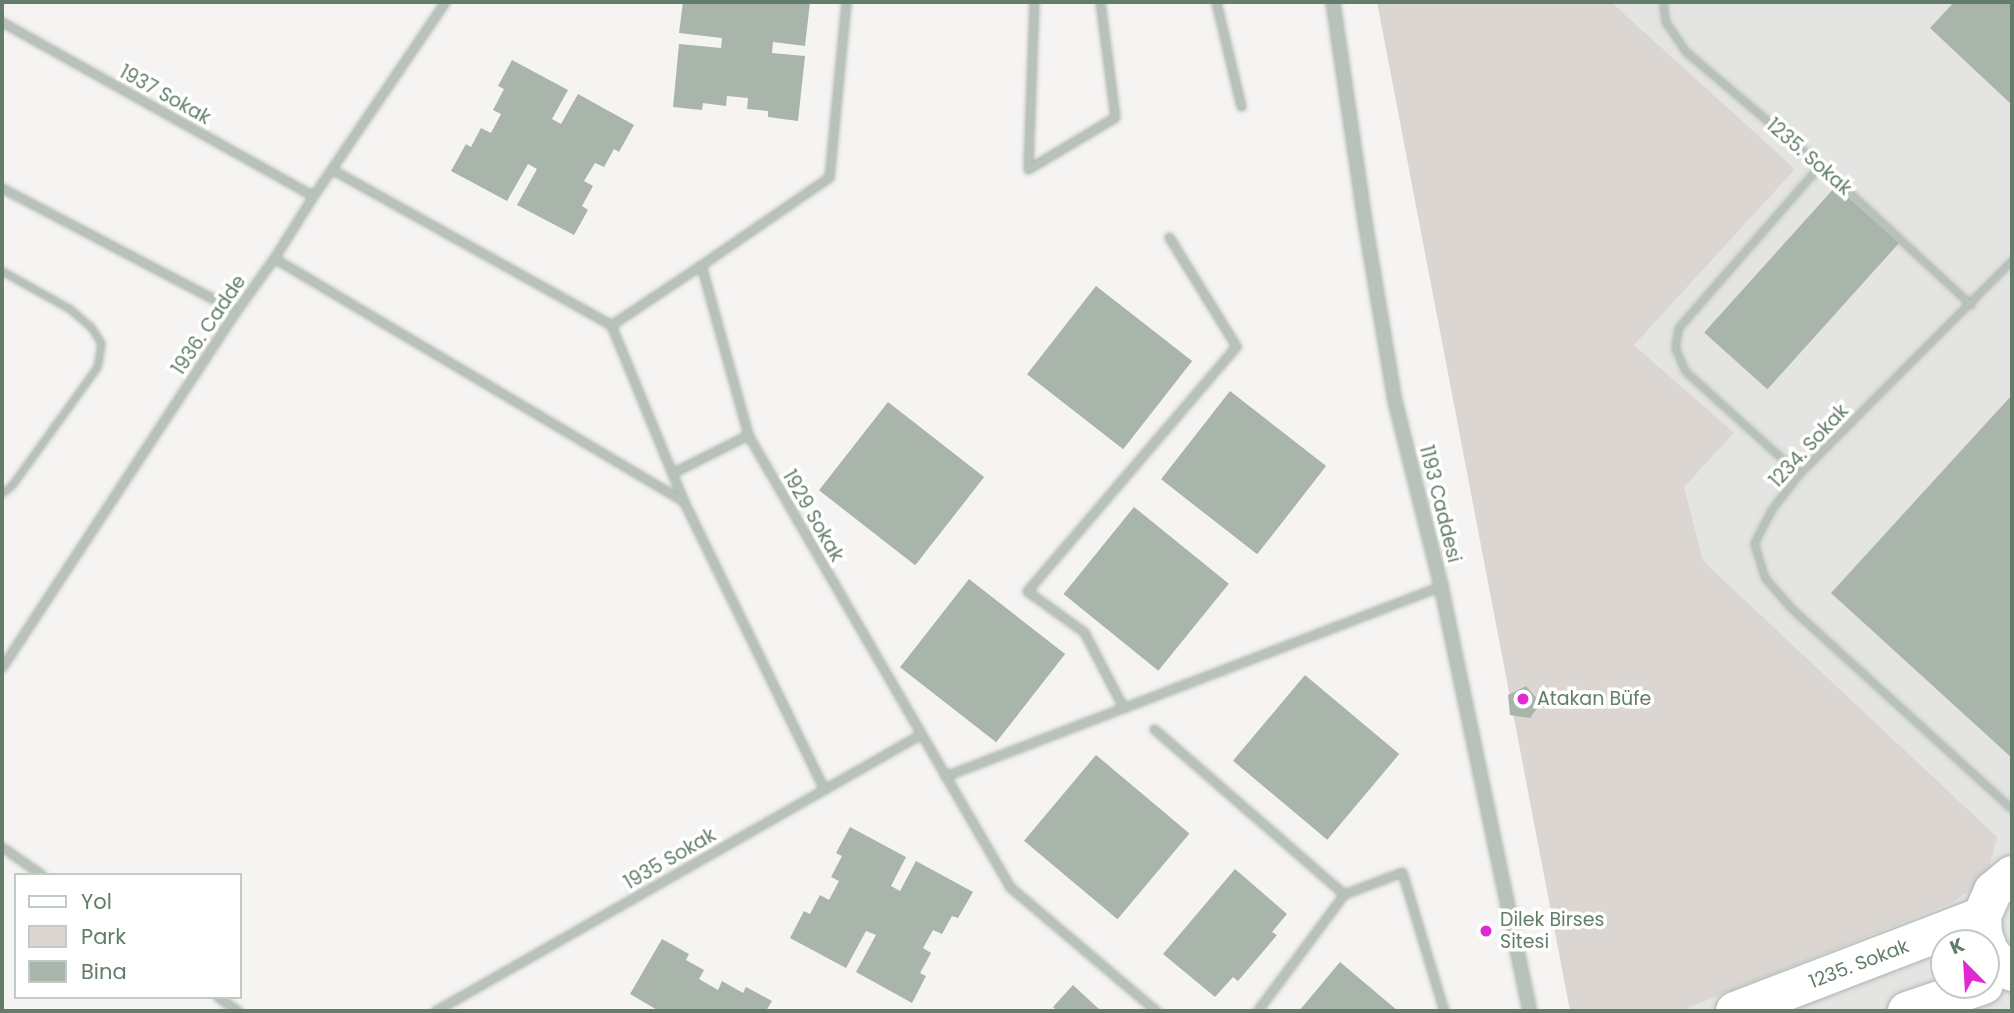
<!DOCTYPE html>
<meta charset="utf-8">
<style>
body{margin:0}
#map{position:relative;width:2014px;height:1013px;overflow:hidden;background:#f6f3f3;font-family:Poppins,sans-serif}
div>[style]{position:absolute}
.built>*{inset:0;background:#e4e4e2}
.green>*{inset:0;background:#dbd6d2}
.building>*{inset:0;background:#a9b5ab;transform-origin:0 0}
.roads{filter:drop-shadow(0 0 2px #aab6ae) drop-shadow(0 0 2px #aab6ae)}
.service>*{height:5px;margin:-2.5px;padding:0 2.5px;transform-origin:2.5px;border-radius:2.5px;background:#b8c1ba}
.minor>*{height:7px;margin:-3.5px;padding:0 3.5px;transform-origin:3.5px;border-radius:3.5px;background:#b8c1ba}
.tertiary>*{height:12px;margin:-6px;padding:0 6px;transform-origin:6px;border-radius:6px;background:#b8c1ba}
.secondary>*{height:38px;margin:-19px;padding:0 19px;transform-origin:19px;border-radius:19px;background:#fff}
.dots>*{width:19px;height:19px;translate:-50% -50%;box-sizing:border-box;border:4px solid #fff;border-radius:50%}
span{translate:-50% -50%;white-space:nowrap;text-align:center;line-height:1.15;-webkit-text-stroke:7px #fff;paint-order:stroke}
.street-label{font-size:19px;color:#627d69}
.poi-label{font-size:19px;color:#627d69}
.left{translate:0 -50%;text-align:left}
.frame{position:absolute;inset:0;border:4px solid #627d69;pointer-events:none}
.legend{position:absolute;left:14px;top:873px;width:228px;height:126px;box-sizing:border-box;background:#fff;border:2px solid #c0cbc3;margin:0;padding:9px 12px;list-style:none;font-size:21px;color:#627d69}
.legend li{display:flex;align-items:center;gap:14px;height:35px}
.legend b{width:35px;border:2px solid #c0cbc3}
.north{position:absolute;left:1930px;top:929px;width:70px;height:70px;box-sizing:border-box;background:#fff;border:2px solid #c0cbc3;border-radius:50%;rotate:336deg;font-size:19px;font-weight:700;line-height:28px;text-align:center;color:#627d69}
.north::after{content:'';display:block;margin:auto;width:24px;height:32px;background:#e029d1;clip-path:polygon(50% 0,100% 100%,50% 72%,0 100%)}
</style>
<div id="map">
<div class="built">
<i style="clip-path:polygon(evenodd,1427px 2px,2012px 2px,2012px 1011px,1597px 1011px,1427px 2px,1944px 943px,1986px 943px,1986px 985px,1944px 985px,1944px 943px)"></i>
</div>
<div class="green">
<i style="clip-path:polygon(1377px 2px,1611px 2px,1795px 169px,1634px 345px,1734px 433px,1684px 487px,1703px 561px,1997px 837px,1986px 879px,1953px 902px,1680px 1011px,1570px 1011px)"></i>
</div>
<div class="building">
<i style="clip-path:polygon(683px 2px,810px 2px,805px 46px,773px 42px,772px 53px,805px 56px,798px 121px,768px 117px,768px 111px,747px 109px,748px 98px,727px 96px,726px 106px,703px 103px,702px 110px,673px 107px,679px 44px,721px 48px,722px 38px,679px 33px)"></i>
<i style="clip-path:polygon(1954px 2px,2012px 2px,2012px 105px,1930px 28px)"></i>
<i style="clip-path:polygon(512px 60px,568px 90px,552px 119px,561px 124px,578px 94px,634px 125px,619px 152px,614px 149px,604px 167px,595px 163px,584px 181px,593px 186px,582px 206px,588px 210px,574px 235px,517px 205px,537px 169px,528px 164px,507px 201px,451px 171px,466px 144px,471px 147px,481px 128px,491px 133px,501px 114px,493px 110px,504px 89px,498px 86px)"></i>
<i style="left:1836px;top:186px;width:85px;height:197px;rotate:42deg"></i>
<i style="left:1096px;top:286px;width:122px;height:112px;rotate:38deg"></i>
<i style="left:1230px;top:391px;width:122px;height:112px;rotate:38deg"></i>
<i style="clip-path:polygon(2012px 395px,2012px 758px,1831px 593px)"></i>
<i style="left:888px;top:402px;width:122px;height:112px;rotate:38deg"></i>
<i style="left:1134px;top:507px;width:122px;height:112px;rotate:39deg"></i>
<i style="left:969px;top:579px;width:122px;height:112px;rotate:38deg"></i>
<i style="left:1305px;top:675px;width:123px;height:112px;rotate:40deg"></i>
<i style="clip-path:polygon(1526px 686px,1541px 703px,1530px 718px,1510px 715px,1508px 695px)"></i>
<i style="left:1096px;top:755px;width:122px;height:112px;rotate:40deg"></i>
<i style="clip-path:polygon(850px 827px,906px 857px,891px 886px,900px 891px,916px 861px,973px 892px,958px 918px,952px 916px,942px 934px,933px 930px,923px 948px,931px 953px,920px 973px,926px 976px,912px 1003px,856px 972px,876px 935px,866px 931px,846px 968px,790px 938px,804px 911px,810px 914px,820px 895px,829px 900px,839px 881px,831px 877px,842px 856px,836px 853px)"></i>
<i style="clip-path:polygon(1235px 869px,1287px 914px,1272px 932px,1277px 935px,1238px 981px,1233px 977px,1215px 997px,1163px 954px)"></i>
<i style="clip-path:polygon(662px 939px,689px 954px,686px 960px,704px 970px,699px 979px,718px 990px,722px 981px,743px 993px,746px 987px,772px 1001px,766px 1011px,659px 1011px,630px 994px)"></i>
<i style="clip-path:polygon(1340px 962px,1398px 1011px,1299px 1011px)"></i>
<i style="clip-path:polygon(1073px 985px,1101px 1011px,1057px 1011px,1053px 1007px)"></i>
</div>
<div class="roads">
<div class="service">
<i style="left:1663px;top:2px;width:19px;rotate:84deg"></i>
<i style="left:1665px;top:21px;width:36px;rotate:56deg"></i>
<i style="left:1685px;top:51px;width:177px;rotate:40.2deg"></i>
<i style="left:1820px;top:165px;width:206px;rotate:42.8deg"></i>
<i style="left:2012px;top:260px;width:302px;rotate:134.9deg"></i>
<i style="left:1799px;top:474px;width:46px;rotate:127.9deg"></i>
<i style="left:1771px;top:510px;width:37px;rotate:117deg"></i>
<i style="left:1754px;top:543px;width:37px;rotate:73deg"></i>
<i style="left:1765px;top:578px;width:38px;rotate:49deg"></i>
<i style="left:1790px;top:607px;width:300px;rotate:42.3deg"></i>
<i style="left:2px;top:271px;width:78px;rotate:29.2deg"></i>
<i style="left:70px;top:309px;width:28px;rotate:41deg"></i>
<i style="left:91px;top:327px;width:19px;rotate:58deg"></i>
<i style="left:101px;top:343px;width:24px;rotate:99deg"></i>
<i style="left:97px;top:367px;width:145px;rotate:125.8deg"></i>
<i style="left:12px;top:485px;width:13px;rotate:141deg"></i>
<i style="left:1799px;top:474px;width:154px;rotate:-137.9deg"></i>
<i style="left:1685px;top:371px;width:25px;rotate:-113deg"></i>
<i style="left:1675px;top:348px;width:20px;rotate:-81deg"></i>
<i style="left:1678px;top:328px;width:216px;rotate:-48.9deg"></i>
</div>
<div class="minor">
<i style="left:846px;top:2px;width:176px;rotate:95.5deg"></i>
<i style="left:829px;top:177px;width:155px;rotate:145.5deg"></i>
<i style="left:701px;top:265px;width:176px;rotate:74.5deg"></i>
<i style="left:748px;top:435px;width:522px;rotate:59.9deg"></i>
<i style="left:1010px;top:887px;width:192px;rotate:40.3deg"></i>
<i style="left:1034px;top:2px;width:167px;rotate:92.1deg"></i>
<i style="left:1028px;top:169px;width:101px;rotate:-30.9deg"></i>
<i style="left:1115px;top:117px;width:116px;rotate:-97.4deg"></i>
<i style="left:1216px;top:2px;width:107px;rotate:76.5deg"></i>
<i style="left:2px;top:22px;width:356px;rotate:29.2deg"></i>
<i style="left:333px;top:170px;width:318px;rotate:29.1deg"></i>
<i style="left:611px;top:325px;width:191px;rotate:67.6deg"></i>
<i style="left:684px;top:502px;width:319px;rotate:64deg"></i>
<i style="left:2px;top:188px;width:264px;rotate:27.7deg"></i>
<i style="left:274px;top:258px;width:476px;rotate:30.7deg"></i>
<i style="left:611px;top:325px;width:108px;rotate:-33.7deg"></i>
<i style="left:672px;top:473px;width:85px;rotate:-26.6deg"></i>
<i style="left:2px;top:667px;width:426px;rotate:-56.7deg"></i>
<i style="left:236px;top:311px;width:65px;rotate:-54.4deg"></i>
<i style="left:274px;top:258px;width:73px;rotate:-57.8deg"></i>
<i style="left:313px;top:196px;width:235px;rotate:-55.8deg"></i>
<i style="left:1123px;top:707px;width:85px;rotate:-117.5deg"></i>
<i style="left:1084px;top:632px;width:70px;rotate:-144.3deg"></i>
<i style="left:1027px;top:591px;width:322px;rotate:-49.5deg"></i>
<i style="left:1236px;top:346px;width:128px;rotate:-121.6deg"></i>
<i style="left:1154px;top:729px;width:252px;rotate:41deg"></i>
<i style="left:1344px;top:894px;width:146px;rotate:126.6deg"></i>
<i style="left:945px;top:776px;width:531px;rotate:-20.96deg"></i>
<i style="left:2px;top:847px;width:49px;rotate:35deg"></i>
<i style="left:1344px;top:894px;width:62px;rotate:-20.8deg"></i>
<i style="left:1402px;top:872px;width:145px;rotate:73.2deg"></i>
<i style="left:218px;top:997px;width:24px;rotate:35deg"></i>
<i style="left:435px;top:1011px;width:559px;rotate:-29.68deg"></i>
</div>
<div class="tertiary">
<i style="left:1333px;top:2px;width:222px;rotate:81.7deg"></i>
<i style="left:1365px;top:222px;width:181px;rotate:80.5deg"></i>
<i style="left:1395px;top:401px;width:191px;rotate:76deg"></i>
<i style="left:1441px;top:586px;width:434px;rotate:78.2deg"></i>
</div>
<div class="secondary">
<i style="left:2012px;top:875px;width:25px;rotate:140deg"></i>
<i style="left:1993px;top:891px;width:27px;rotate:114deg"></i>
<i style="left:1982px;top:916px;width:18px;rotate:87deg"></i>
<i style="left:1983px;top:934px;width:18px;rotate:71deg"></i>
<i style="left:1989px;top:951px;width:18px;rotate:52deg"></i>
<i style="left:2000px;top:965px;width:14px;rotate:30deg"></i>
<i style="left:1735px;top:1011px;width:265px;rotate:-21deg"></i>
<i style="left:1907px;top:1011px;width:81px;rotate:-18.7deg"></i>
</div>
</div>
<div class="dots">
<i style="left:1523px;top:699px;background:#e029d1"></i>
<i style="left:1486px;top:931px;background:#e029d1"></i>
</div>
<div class="street-label">
<span style="left:165px;top:95px;rotate:29deg">1937 Sokak</span>
<span style="left:1809px;top:157px;rotate:41deg">1235. Sokak</span>
<span style="left:209px;top:325px;rotate:-56deg">1936. Cadde</span>
<span style="left:1809px;top:446px;rotate:-47deg">1234. Sokak</span>
<span style="left:1440px;top:504px;rotate:76deg">1193 Caddesi</span>
<span style="left:813px;top:516px;rotate:60deg">1929 Sokak</span>
<span style="left:670px;top:859px;rotate:-30deg">1935 Sokak</span>
<span style="left:1859px;top:964px;rotate:-21deg">1235. Sokak</span>
</div>
<div class="poi-label">
<span class="left" style="left:1537px;top:699px">Atakan Büfe</span>
<span class="left" style="left:1500px;top:931px">Dilek Birses<br>Sitesi</span>
</div>
<div class="frame"></div>
<ul class="legend">
<li><b style="height:9px;background:#fff"></b>Yol</li>
<li><b style="height:19px;background:#dbd6d2"></b>Park</li>
<li><b style="height:19px;background:#a9b5ab"></b>Bina</li>
</ul>
<div class="north">K</div>
</div>
